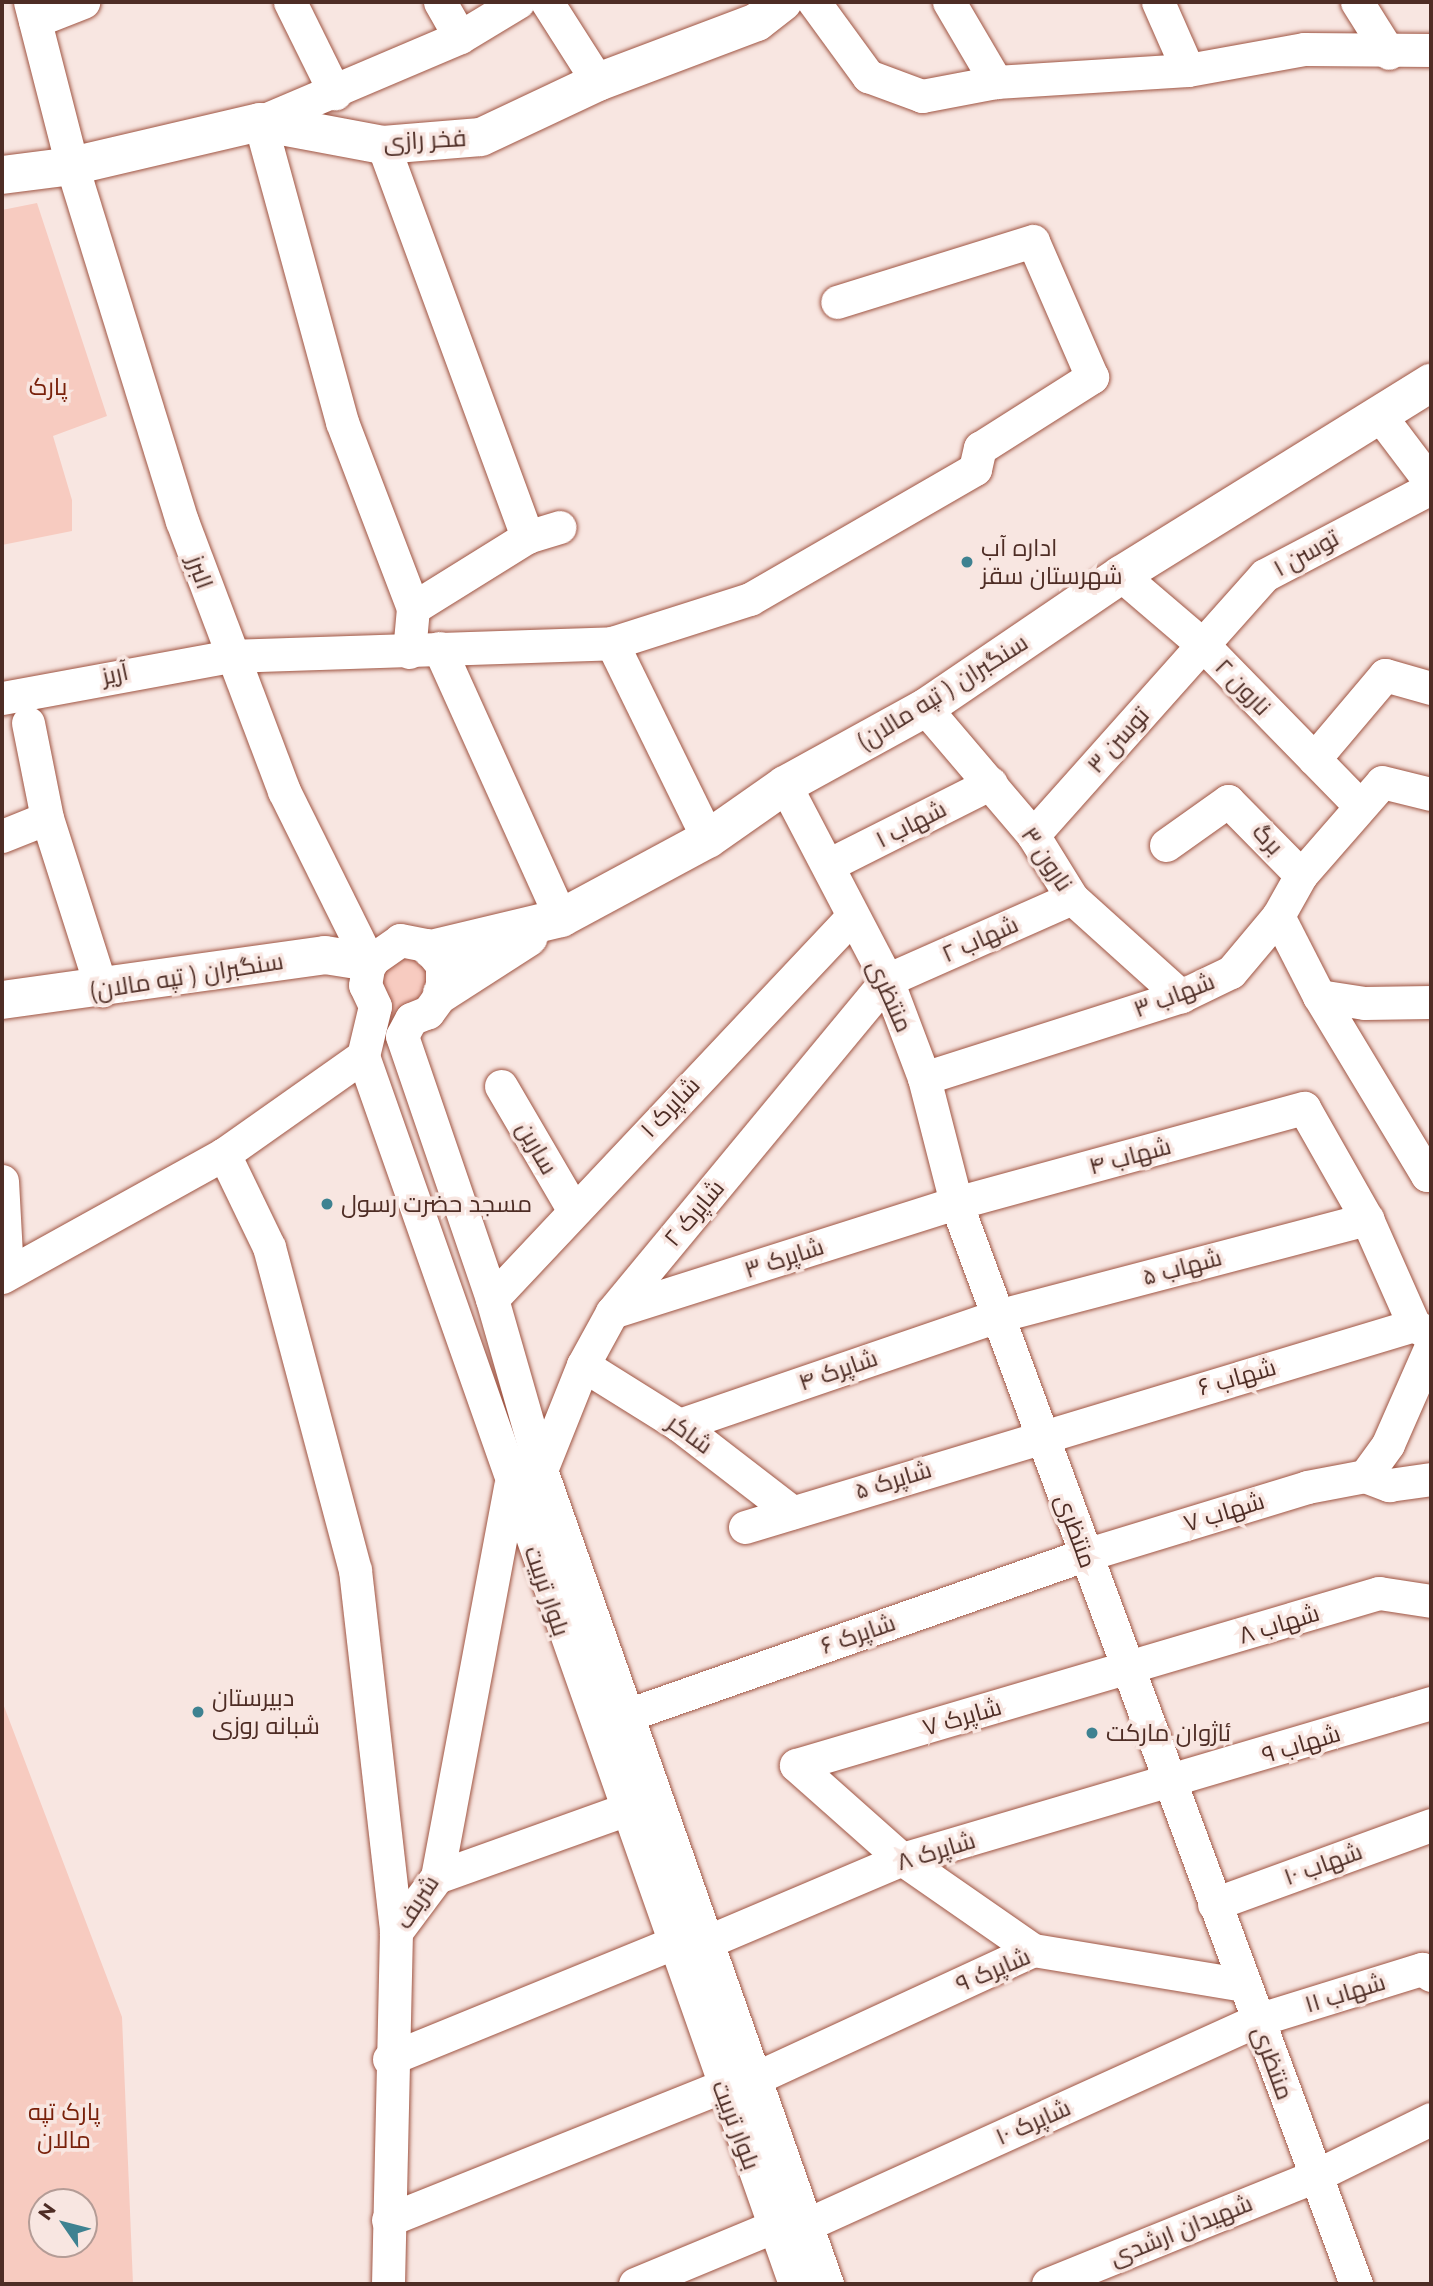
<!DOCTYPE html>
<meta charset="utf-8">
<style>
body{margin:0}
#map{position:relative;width:1433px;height:2286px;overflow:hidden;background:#f8e6e1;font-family:Montserrat,Cairo,sans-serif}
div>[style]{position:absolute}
.green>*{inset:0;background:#f7cbc0}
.roads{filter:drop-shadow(0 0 2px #9f5543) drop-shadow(0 0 2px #9f5543)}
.minor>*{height:33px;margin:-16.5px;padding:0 16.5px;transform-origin:16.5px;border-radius:16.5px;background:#fff}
.major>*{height:38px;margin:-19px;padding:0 19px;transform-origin:19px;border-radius:19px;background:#fff}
.dots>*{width:19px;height:19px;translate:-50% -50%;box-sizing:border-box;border:4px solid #f8e6e1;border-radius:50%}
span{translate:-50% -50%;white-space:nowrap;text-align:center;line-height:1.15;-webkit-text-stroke:7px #f8e6e1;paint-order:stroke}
.street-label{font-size:24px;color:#4e2d25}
.park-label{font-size:24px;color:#78200a}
.poi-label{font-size:24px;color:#4e2d25}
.left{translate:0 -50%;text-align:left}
.frame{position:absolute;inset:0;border:4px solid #4e2d25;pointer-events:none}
.north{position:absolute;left:28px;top:2188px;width:70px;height:70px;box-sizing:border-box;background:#f8e6e1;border:2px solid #b49c96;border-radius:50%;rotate:305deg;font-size:19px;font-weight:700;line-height:28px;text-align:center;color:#4e2d25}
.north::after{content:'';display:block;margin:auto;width:24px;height:32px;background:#3e8291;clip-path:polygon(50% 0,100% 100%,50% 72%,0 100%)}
</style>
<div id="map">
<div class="green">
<i style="clip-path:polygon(37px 203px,107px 416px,53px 436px,72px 500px,72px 531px,2px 545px,2px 210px)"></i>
<i style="clip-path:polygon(400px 940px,445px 978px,394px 1018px,384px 1014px,365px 973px)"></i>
<i style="clip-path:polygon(evenodd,2px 1701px,122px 2017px,133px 2284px,2px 2284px,2px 1701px,42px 2202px,84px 2202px,84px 2244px,42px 2244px,42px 2202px)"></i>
</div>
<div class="roads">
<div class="minor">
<i style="left:30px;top:2px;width:169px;rotate:75.6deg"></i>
<i style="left:72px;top:166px;width:372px;rotate:72.8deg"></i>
<i style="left:182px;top:521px;width:289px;rotate:69.3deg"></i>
<i style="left:284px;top:791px;width:191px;rotate:63.6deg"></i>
<i style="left:290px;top:2px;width:102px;rotate:63.7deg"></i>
<i style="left:440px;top:2px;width:40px;rotate:60.3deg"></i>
<i style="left:547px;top:2px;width:95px;rotate:57.5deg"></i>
<i style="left:814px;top:2px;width:92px;rotate:53.9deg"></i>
<i style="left:868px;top:76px;width:58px;rotate:20.3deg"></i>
<i style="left:922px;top:96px;width:75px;rotate:-10.7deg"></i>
<i style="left:996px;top:82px;width:192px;rotate:-3.6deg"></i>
<i style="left:1188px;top:70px;width:118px;rotate:-10.3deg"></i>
<i style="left:1304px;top:49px;width:127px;rotate:0.5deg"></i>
<i style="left:949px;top:2px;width:93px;rotate:59.6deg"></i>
<i style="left:1158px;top:2px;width:74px;rotate:66.2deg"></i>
<i style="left:1357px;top:2px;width:60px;rotate:57.9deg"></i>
<i style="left:35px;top:21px;width:52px;rotate:-21.6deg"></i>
<i style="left:383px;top:145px;width:418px;rotate:69.8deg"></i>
<i style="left:1381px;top:417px;width:83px;rotate:52.9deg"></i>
<i style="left:1121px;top:575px;width:108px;rotate:40.5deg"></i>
<i style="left:1203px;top:645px;width:225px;rotate:45.7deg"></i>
<i style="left:413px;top:608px;width:134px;rotate:-31.9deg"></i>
<i style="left:527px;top:537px;width:34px;rotate:-17deg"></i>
<i style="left:612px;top:643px;width:218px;rotate:63.9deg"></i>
<i style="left:439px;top:648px;width:296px;rotate:65.7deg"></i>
<i style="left:409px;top:652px;width:44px;rotate:-84.8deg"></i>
<i style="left:413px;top:608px;width:199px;rotate:-110.9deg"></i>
<i style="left:342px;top:422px;width:311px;rotate:-105.3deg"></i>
<i style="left:260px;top:122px;width:217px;rotate:-23deg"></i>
<i style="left:460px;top:37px;width:68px;rotate:-31.1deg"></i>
<i style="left:2px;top:698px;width:232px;rotate:-10.4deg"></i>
<i style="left:230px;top:656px;width:382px;rotate:-1.9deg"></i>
<i style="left:612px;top:643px;width:145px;rotate:-17.7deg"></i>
<i style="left:750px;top:599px;width:260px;rotate:-30deg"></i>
<i style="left:975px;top:469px;width:22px;rotate:-77deg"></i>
<i style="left:980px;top:448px;width:133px;rotate:-32.4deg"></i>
<i style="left:1092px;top:377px;width:148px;rotate:-113.5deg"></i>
<i style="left:1033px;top:241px;width:205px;rotate:162.7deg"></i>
<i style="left:925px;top:708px;width:167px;rotate:49.6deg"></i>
<i style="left:1033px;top:835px;width:74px;rotate:58.2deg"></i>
<i style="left:1072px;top:898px;width:147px;rotate:42deg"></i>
<i style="left:1314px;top:759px;width:110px;rotate:-49.8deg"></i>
<i style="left:1385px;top:675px;width:48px;rotate:15.8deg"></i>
<i style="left:785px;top:785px;width:220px;rotate:62.4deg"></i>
<i style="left:887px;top:980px;width:105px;rotate:69.3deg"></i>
<i style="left:924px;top:1078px;width:129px;rotate:75.6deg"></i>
<i style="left:956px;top:1203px;width:1153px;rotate:69.69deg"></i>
<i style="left:47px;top:818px;width:181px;rotate:72.3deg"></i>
<i style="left:1033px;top:835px;width:348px;rotate:-48.3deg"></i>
<i style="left:1265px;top:575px;width:187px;rotate:-27.7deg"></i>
<i style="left:2px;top:836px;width:48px;rotate:-21.8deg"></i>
<i style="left:47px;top:818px;width:97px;rotate:-101.3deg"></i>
<i style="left:1166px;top:845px;width:76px;rotate:-35.4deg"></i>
<i style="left:1228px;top:801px;width:104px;rotate:45.4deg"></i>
<i style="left:830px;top:864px;width:180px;rotate:-26.7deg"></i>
<i style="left:1278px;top:916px;width:90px;rotate:62.9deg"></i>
<i style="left:1319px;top:996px;width:209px;rotate:58.9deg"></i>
<i style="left:1427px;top:1175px;width:5px;rotate:-37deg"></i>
<i style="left:1319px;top:996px;width:46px;rotate:8.8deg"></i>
<i style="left:1364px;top:1003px;width:67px;rotate:-0.9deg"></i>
<i style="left:924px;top:1078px;width:270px;rotate:-17.7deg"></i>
<i style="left:1181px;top:996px;width:55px;rotate:-25.6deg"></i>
<i style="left:1231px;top:972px;width:73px;rotate:-50deg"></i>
<i style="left:1278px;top:916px;width:47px;rotate:-60.7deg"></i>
<i style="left:1301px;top:875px;width:123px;rotate:-48.9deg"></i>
<i style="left:1382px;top:782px;width:50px;rotate:13.8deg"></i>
<i style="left:501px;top:1086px;width:143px;rotate:59.7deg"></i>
<i style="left:224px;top:1154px;width:103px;rotate:64.2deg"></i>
<i style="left:269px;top:1247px;width:334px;rotate:75.1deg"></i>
<i style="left:355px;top:1570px;width:364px;rotate:83.5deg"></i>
<i style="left:2px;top:1181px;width:92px;rotate:86.9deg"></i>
<i style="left:2px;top:1277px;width:254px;rotate:-29deg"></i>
<i style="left:224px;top:1154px;width:170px;rotate:-35.2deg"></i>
<i style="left:492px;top:1299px;width:522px;rotate:-46.71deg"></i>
<i style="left:612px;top:1312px;width:361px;rotate:-17.6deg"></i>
<i style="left:956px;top:1203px;width:361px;rotate:-15.3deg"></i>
<i style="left:1304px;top:1108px;width:128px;rotate:60.4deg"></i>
<i style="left:1367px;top:1219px;width:116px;rotate:66.1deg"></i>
<i style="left:583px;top:1365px;width:113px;rotate:32deg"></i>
<i style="left:679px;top:1425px;width:143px;rotate:37.6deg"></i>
<i style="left:679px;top:1425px;width:336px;rotate:-18.9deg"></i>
<i style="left:997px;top:1316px;width:383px;rotate:-14.7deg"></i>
<i style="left:541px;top:1470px;width:113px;rotate:-68.2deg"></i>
<i style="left:583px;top:1365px;width:60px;rotate:-61.3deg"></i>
<i style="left:612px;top:1312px;width:431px;rotate:-50.4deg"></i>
<i style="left:887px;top:980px;width:202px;rotate:-23.9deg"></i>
<i style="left:1365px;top:1476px;width:39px;rotate:-54deg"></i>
<i style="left:1388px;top:1444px;width:107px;rotate:-66.3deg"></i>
<i style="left:1365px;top:1476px;width:26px;rotate:21deg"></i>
<i style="left:1389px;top:1485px;width:42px;rotate:-8.1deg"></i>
<i style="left:745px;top:1527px;width:699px;rotate:-16.8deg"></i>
<i style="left:1414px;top:1325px;width:20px;rotate:30deg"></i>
<i style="left:630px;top:1714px;width:482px;rotate:-19.3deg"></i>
<i style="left:1085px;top:1555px;width:232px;rotate:-17deg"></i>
<i style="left:1307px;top:1487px;width:59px;rotate:-10.7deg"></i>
<i style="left:796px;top:1765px;width:608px;rotate:-16.44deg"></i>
<i style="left:1379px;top:1593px;width:53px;rotate:8.7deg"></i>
<i style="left:796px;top:1765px;width:142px;rotate:41.6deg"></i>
<i style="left:902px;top:1859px;width:160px;rotate:34.8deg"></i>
<i style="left:437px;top:1877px;width:199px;rotate:-19.7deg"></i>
<i style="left:1214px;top:1904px;width:231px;rotate:-20deg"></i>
<i style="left:709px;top:1941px;width:210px;rotate:-23deg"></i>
<i style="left:902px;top:1859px;width:552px;rotate:-16.43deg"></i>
<i style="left:389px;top:2059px;width:305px;rotate:-22.2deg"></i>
<i style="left:758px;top:2077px;width:303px;rotate:-24.8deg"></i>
<i style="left:1033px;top:1950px;width:214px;rotate:9.4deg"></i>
<i style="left:388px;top:2220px;width:359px;rotate:-21.8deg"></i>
<i style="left:808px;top:2224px;width:493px;rotate:-24.4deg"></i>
<i style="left:1257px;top:2020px;width:173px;rotate:-17.2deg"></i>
<i style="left:1422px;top:1969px;width:11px;rotate:34deg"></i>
<i style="left:388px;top:2284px;width:352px;rotate:-88.7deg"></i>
<i style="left:396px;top:1932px;width:69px;rotate:-53.3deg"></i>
<i style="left:437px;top:1877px;width:398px;rotate:-79.4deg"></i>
<i style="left:635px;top:2284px;width:152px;rotate:-22.5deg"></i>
<i style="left:795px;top:2284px;width:1302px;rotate:-109.38deg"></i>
<i style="left:363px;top:1056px;width:51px;rotate:-76.5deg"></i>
<i style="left:375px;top:1006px;width:23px;rotate:-115deg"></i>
<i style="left:365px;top:985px;width:23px;rotate:-80deg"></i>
<i style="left:369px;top:962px;width:38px;rotate:-35deg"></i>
<i style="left:400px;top:940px;width:26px;rotate:11deg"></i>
<i style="left:426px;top:945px;width:26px;rotate:51deg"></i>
<i style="left:442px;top:965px;width:28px;rotate:90deg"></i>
<i style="left:442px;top:993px;width:24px;rotate:126deg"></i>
<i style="left:428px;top:1012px;width:18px;rotate:158deg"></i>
<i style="left:411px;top:1019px;width:19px;rotate:118deg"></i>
<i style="left:402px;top:1036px;width:278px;rotate:71.1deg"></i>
<i style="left:492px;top:1299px;width:178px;rotate:74deg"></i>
<i style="left:541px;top:1470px;width:863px;rotate:70.64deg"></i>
<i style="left:1048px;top:2284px;width:288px;rotate:-22deg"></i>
<i style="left:1315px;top:2176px;width:129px;rotate:-26.2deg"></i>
</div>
<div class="major">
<i style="left:2px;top:175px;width:71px;rotate:-7.3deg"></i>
<i style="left:72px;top:166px;width:193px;rotate:-13.2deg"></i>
<i style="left:260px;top:122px;width:125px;rotate:10.6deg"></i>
<i style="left:383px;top:145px;width:98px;rotate:-4.7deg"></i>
<i style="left:481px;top:137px;width:129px;rotate:-25.2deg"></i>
<i style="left:598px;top:82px;width:170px;rotate:-20.7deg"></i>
<i style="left:757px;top:22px;width:33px;rotate:-38deg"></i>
<i style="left:431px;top:949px;width:134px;rotate:-13.4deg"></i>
<i style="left:561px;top:918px;width:167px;rotate:-28.3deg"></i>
<i style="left:708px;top:839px;width:94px;rotate:-35deg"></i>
<i style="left:785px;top:785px;width:160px;rotate:-28.8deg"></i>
<i style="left:925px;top:708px;width:237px;rotate:-34.2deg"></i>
<i style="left:1121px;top:575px;width:365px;rotate:-31.8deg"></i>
<i style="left:442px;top:993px;width:103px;rotate:-32.8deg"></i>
<i style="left:2px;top:1000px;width:326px;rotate:-7.9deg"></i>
<i style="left:325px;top:955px;width:45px;rotate:9deg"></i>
</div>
</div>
<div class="dots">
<i style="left:967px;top:562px;background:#3e8291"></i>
<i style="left:327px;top:1204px;background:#3e8291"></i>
<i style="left:198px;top:1712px;background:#3e8291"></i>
<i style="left:1092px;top:1733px;background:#3e8291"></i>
</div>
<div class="street-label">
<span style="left:425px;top:140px;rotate:-3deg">فخر رازی</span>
<span style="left:1306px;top:553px;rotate:-29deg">توسن ۱</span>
<span style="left:200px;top:572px;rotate:70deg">البرز</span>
<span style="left:115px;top:674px;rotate:-12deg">آریز</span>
<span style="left:1243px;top:687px;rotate:46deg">نارون ۲</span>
<span style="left:942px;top:692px;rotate:-32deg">سنگبران ( تپه مالان)</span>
<span style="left:1118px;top:740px;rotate:-48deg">توسن ۳</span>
<span style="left:911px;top:824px;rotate:-27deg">شهاب ۱</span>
<span style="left:1268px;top:839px;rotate:48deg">برگ</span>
<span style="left:1047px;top:859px;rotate:56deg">نارون ۳</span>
<span style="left:980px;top:939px;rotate:-24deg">شهاب ۲</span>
<span style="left:186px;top:976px;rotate:-9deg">سنگبران ( تپه مالان)</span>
<span style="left:1174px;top:995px;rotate:-21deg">شهاب ۳</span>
<span style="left:890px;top:996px;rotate:66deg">منتظری</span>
<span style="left:670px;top:1107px;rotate:-46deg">شاپرک ۱</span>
<span style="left:537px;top:1148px;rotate:60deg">سارین</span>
<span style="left:1130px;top:1156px;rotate:-15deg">شهاب ۴</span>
<span style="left:694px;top:1213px;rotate:-50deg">شاپرک ۲</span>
<span style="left:784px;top:1258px;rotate:-18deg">شاپرک ۳</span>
<span style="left:1182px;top:1267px;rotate:-15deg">شهاب ۵</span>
<span style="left:838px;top:1370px;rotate:-19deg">شاپرک ۴</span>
<span style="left:1237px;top:1377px;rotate:-16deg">شهاب ۶</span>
<span style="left:690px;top:1434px;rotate:36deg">شاکر</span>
<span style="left:893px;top:1480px;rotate:-17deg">شاپرک ۵</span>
<span style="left:1224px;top:1512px;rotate:-17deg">شهاب ۷</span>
<span style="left:1076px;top:1531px;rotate:70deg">منتظری</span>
<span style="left:547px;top:1591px;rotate:71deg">بلوار تربیت</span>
<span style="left:1279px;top:1624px;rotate:-17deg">شهاب ۸</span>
<span style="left:858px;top:1634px;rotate:-19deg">شاپرک ۶</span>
<span style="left:962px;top:1717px;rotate:-16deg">شاپرک ۷</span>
<span style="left:1301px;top:1744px;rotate:-17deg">شهاب ۹</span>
<span style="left:936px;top:1851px;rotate:-17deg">شاپرک ۸</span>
<span style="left:1323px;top:1864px;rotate:-20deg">شهاب ۱۰</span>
<span style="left:417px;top:1902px;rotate:-57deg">شریف</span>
<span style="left:993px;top:1970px;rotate:-23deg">شاپرک ۹</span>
<span style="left:1345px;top:1993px;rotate:-17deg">شهاب ۱۱</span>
<span style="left:1273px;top:2063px;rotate:70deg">منتظری</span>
<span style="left:1033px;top:2122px;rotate:-24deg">شاپرک ۱۰</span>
<span style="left:736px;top:2125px;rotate:69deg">بلوار تربیت</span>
<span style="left:1181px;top:2230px;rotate:-22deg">شهیدان ارشدی</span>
</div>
<div class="park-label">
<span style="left:48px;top:387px">پارک</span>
<span style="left:64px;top:2126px">پارک تپه<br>مالان</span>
</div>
<div class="poi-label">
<span class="left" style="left:981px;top:562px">اداره آب<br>شهرستان سقز</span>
<span class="left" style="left:341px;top:1204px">مسجد حضرت رسول</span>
<span class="left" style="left:212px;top:1712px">دبیرستان<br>شبانه روزی</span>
<span class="left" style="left:1106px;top:1733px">ئاژوان مارکت</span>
</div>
<div class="frame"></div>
<div class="north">N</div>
</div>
